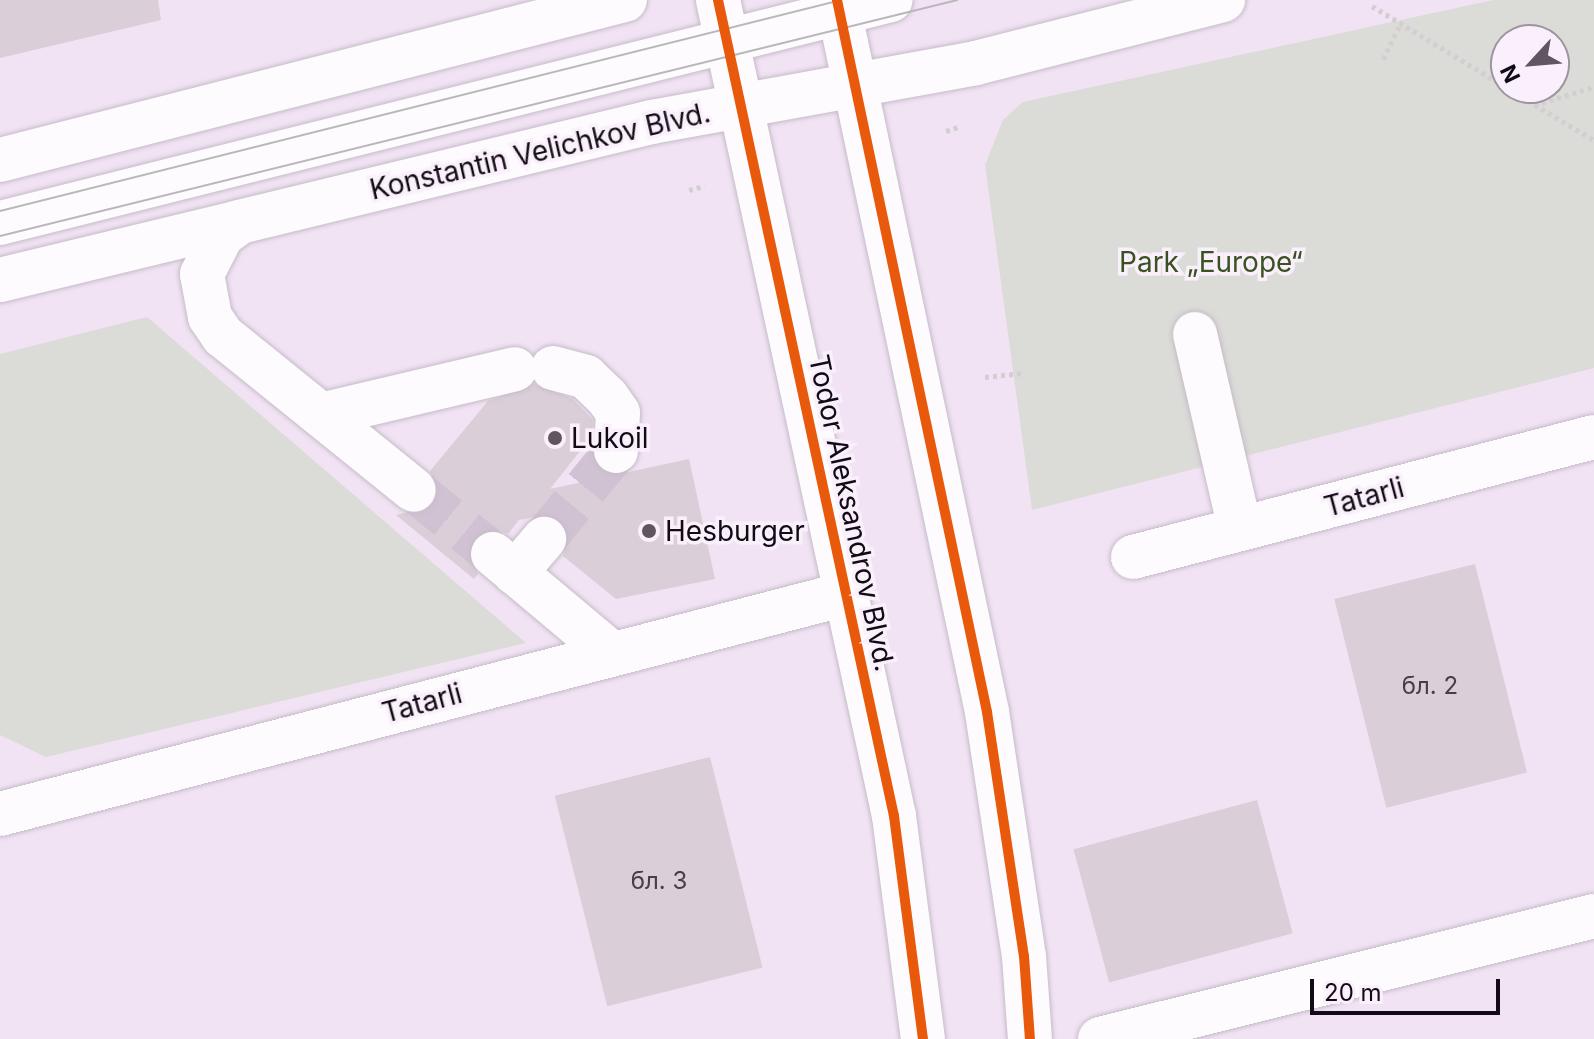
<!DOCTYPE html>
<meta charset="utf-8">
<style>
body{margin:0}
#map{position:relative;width:1594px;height:1039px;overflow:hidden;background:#f1e3f4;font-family:Inter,sans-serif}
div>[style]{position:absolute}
.green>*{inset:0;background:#dbdbd7}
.building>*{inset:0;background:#daced8;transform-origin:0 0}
.minor-tunnel>*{height:44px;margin-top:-22px;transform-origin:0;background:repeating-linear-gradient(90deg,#d0c2d2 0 44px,transparent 0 66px)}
.path>*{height:5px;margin-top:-2.5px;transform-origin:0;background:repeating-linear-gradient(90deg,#d2ced2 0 4px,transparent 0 8px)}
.roads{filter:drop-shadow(0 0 2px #c6bbc8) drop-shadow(0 0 2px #c6bbc8)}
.minor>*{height:44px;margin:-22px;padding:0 22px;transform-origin:22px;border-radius:22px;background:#fdfbfd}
.major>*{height:44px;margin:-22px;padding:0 22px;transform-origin:22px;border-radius:22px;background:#fdfbfd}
.tram>*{height:2px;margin:-1px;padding:0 1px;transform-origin:1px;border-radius:1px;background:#bab7ba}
.cycleway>*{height:10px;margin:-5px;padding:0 5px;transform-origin:5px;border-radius:5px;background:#e8590c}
.dots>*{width:22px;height:22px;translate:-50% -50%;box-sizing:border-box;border:4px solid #faf0fb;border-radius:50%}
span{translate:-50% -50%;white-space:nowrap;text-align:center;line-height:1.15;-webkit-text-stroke:7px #faf0fb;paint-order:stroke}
.number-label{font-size:24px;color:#473e48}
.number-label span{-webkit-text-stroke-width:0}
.street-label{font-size:28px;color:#120a14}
.park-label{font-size:28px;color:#3a5122}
.poi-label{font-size:28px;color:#120a14}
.left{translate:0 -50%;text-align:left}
.north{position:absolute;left:1490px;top:24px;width:80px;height:80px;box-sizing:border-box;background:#faf0fb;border:2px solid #9d949f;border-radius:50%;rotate:244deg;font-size:22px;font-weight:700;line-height:32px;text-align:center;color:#120a14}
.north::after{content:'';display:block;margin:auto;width:28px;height:36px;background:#605662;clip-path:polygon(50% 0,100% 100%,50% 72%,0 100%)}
.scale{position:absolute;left:1310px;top:979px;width:190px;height:36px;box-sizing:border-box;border:4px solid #120a14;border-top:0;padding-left:10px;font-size:24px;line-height:28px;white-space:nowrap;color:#120a14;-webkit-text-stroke:6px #faf0fb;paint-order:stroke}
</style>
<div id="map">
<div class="green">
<i style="clip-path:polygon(evenodd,1493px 0,1594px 0,1594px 368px,1032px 510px,985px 165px,1003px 120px,1023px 102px,1493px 0,1506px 40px,1554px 40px,1554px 88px,1506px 88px,1506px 40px)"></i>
<i style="clip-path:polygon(147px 317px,526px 643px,46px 757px,0 735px,0 354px)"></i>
</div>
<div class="building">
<i style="clip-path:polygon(0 0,158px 0,161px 20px,0 58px)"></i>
<i style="clip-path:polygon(534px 384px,573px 399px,593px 420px,592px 436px,550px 489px,689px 459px,715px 579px,616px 599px,563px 556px,567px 530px,548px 514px,519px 520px,508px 534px,497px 529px,474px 537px,468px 550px,478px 574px,474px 579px,396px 515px,433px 506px,439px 493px,430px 471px,488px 401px)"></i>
<i style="left:1475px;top:564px;width:215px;height:145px;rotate:76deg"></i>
<i style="left:710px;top:757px;width:217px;height:160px;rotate:76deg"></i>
<i style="left:1257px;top:800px;width:138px;height:190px;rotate:75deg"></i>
</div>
<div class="minor-tunnel">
<i style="left:414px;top:490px;width:102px;rotate:39deg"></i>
<i style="left:544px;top:539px;width:114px;rotate:-50.7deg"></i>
</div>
<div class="path">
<i style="left:1372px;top:6px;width:157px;rotate:31.2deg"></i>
<i style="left:1383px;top:59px;width:40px;rotate:-63.4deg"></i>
<i style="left:1507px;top:88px;width:101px;rotate:30.9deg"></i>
<i style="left:1534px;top:105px;width:63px;rotate:-16.7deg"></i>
<i style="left:946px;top:131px;width:13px;rotate:-18deg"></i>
<i style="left:689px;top:190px;width:16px;rotate:-15deg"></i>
<i style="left:985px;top:377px;width:37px;rotate:-6deg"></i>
</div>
<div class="roads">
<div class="minor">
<i style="left:240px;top:222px;width:22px;rotate:144deg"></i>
<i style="left:222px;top:235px;width:44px;rotate:117.1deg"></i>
<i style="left:202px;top:274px;width:44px;rotate:79.5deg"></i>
<i style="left:210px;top:317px;width:23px;rotate:56deg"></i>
<i style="left:223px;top:336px;width:245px;rotate:38.9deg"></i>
<i style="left:0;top:223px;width:918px;rotate:-14.05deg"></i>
<i style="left:1195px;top:334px;width:200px;rotate:77deg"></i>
<i style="left:553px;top:368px;width:34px;rotate:15deg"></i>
<i style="left:586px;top:377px;width:29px;rotate:44deg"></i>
<i style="left:607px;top:397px;width:19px;rotate:55deg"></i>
<i style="left:618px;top:413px;width:38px;rotate:93deg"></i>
<i style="left:321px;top:415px;width:199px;rotate:-13.3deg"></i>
<i style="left:493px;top:554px;width:155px;rotate:40deg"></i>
<i style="left:1133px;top:557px;width:476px;rotate:-14.6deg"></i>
<i style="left:515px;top:573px;width:45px;rotate:-49.5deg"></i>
<i style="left:0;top:814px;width:873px;rotate:-14.59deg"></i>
<i style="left:1100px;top:1039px;width:509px;rotate:-13.98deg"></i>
</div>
<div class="major">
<i style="left:718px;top:0;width:835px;rotate:77.83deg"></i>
<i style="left:894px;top:816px;width:225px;rotate:82.6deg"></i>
<i style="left:837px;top:0;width:728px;rotate:78.1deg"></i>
<i style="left:987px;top:712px;width:247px;rotate:81.4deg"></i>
<i style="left:1024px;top:956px;width:83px;rotate:85.9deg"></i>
<i style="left:0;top:160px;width:645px;rotate:-14.36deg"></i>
<i style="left:0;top:280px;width:671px;rotate:-13.62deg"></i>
<i style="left:652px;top:122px;width:329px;rotate:-10.3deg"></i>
<i style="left:976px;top:63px;width:255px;rotate:-14.3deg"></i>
</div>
</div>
<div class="tram">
<i style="left:0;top:211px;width:867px;rotate:-14.08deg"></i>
<i style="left:0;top:236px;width:986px;rotate:-13.85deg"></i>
</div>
<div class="cycleway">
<i style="left:718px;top:0;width:835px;rotate:77.83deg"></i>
<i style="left:894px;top:816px;width:225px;rotate:82.6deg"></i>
<i style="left:837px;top:0;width:728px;rotate:78.1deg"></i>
<i style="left:987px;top:712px;width:247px;rotate:81.4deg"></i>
<i style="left:1024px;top:956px;width:83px;rotate:85.9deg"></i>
</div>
<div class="dots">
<i style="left:555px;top:438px;background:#605662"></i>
<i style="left:649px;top:531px;background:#605662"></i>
</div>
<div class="number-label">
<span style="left:1430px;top:686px">бл. 2</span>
<span style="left:659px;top:881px">бл. 3</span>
</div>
<div class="street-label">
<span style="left:540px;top:151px;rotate:-13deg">Konstantin Velichkov Blvd.</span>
<span style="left:1364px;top:497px;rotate:-15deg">Tatarli</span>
<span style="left:852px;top:513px;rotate:78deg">Todor Aleksandrov Blvd.</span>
<span style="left:422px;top:703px;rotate:-15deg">Tatarli</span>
</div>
<div class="park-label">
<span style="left:1211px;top:262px">Park „Europe“</span>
</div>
<div class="poi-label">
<span class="left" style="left:571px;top:438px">Lukoil</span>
<span class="left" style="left:665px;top:531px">Hesburger</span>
</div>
<div class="north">N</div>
<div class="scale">20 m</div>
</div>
